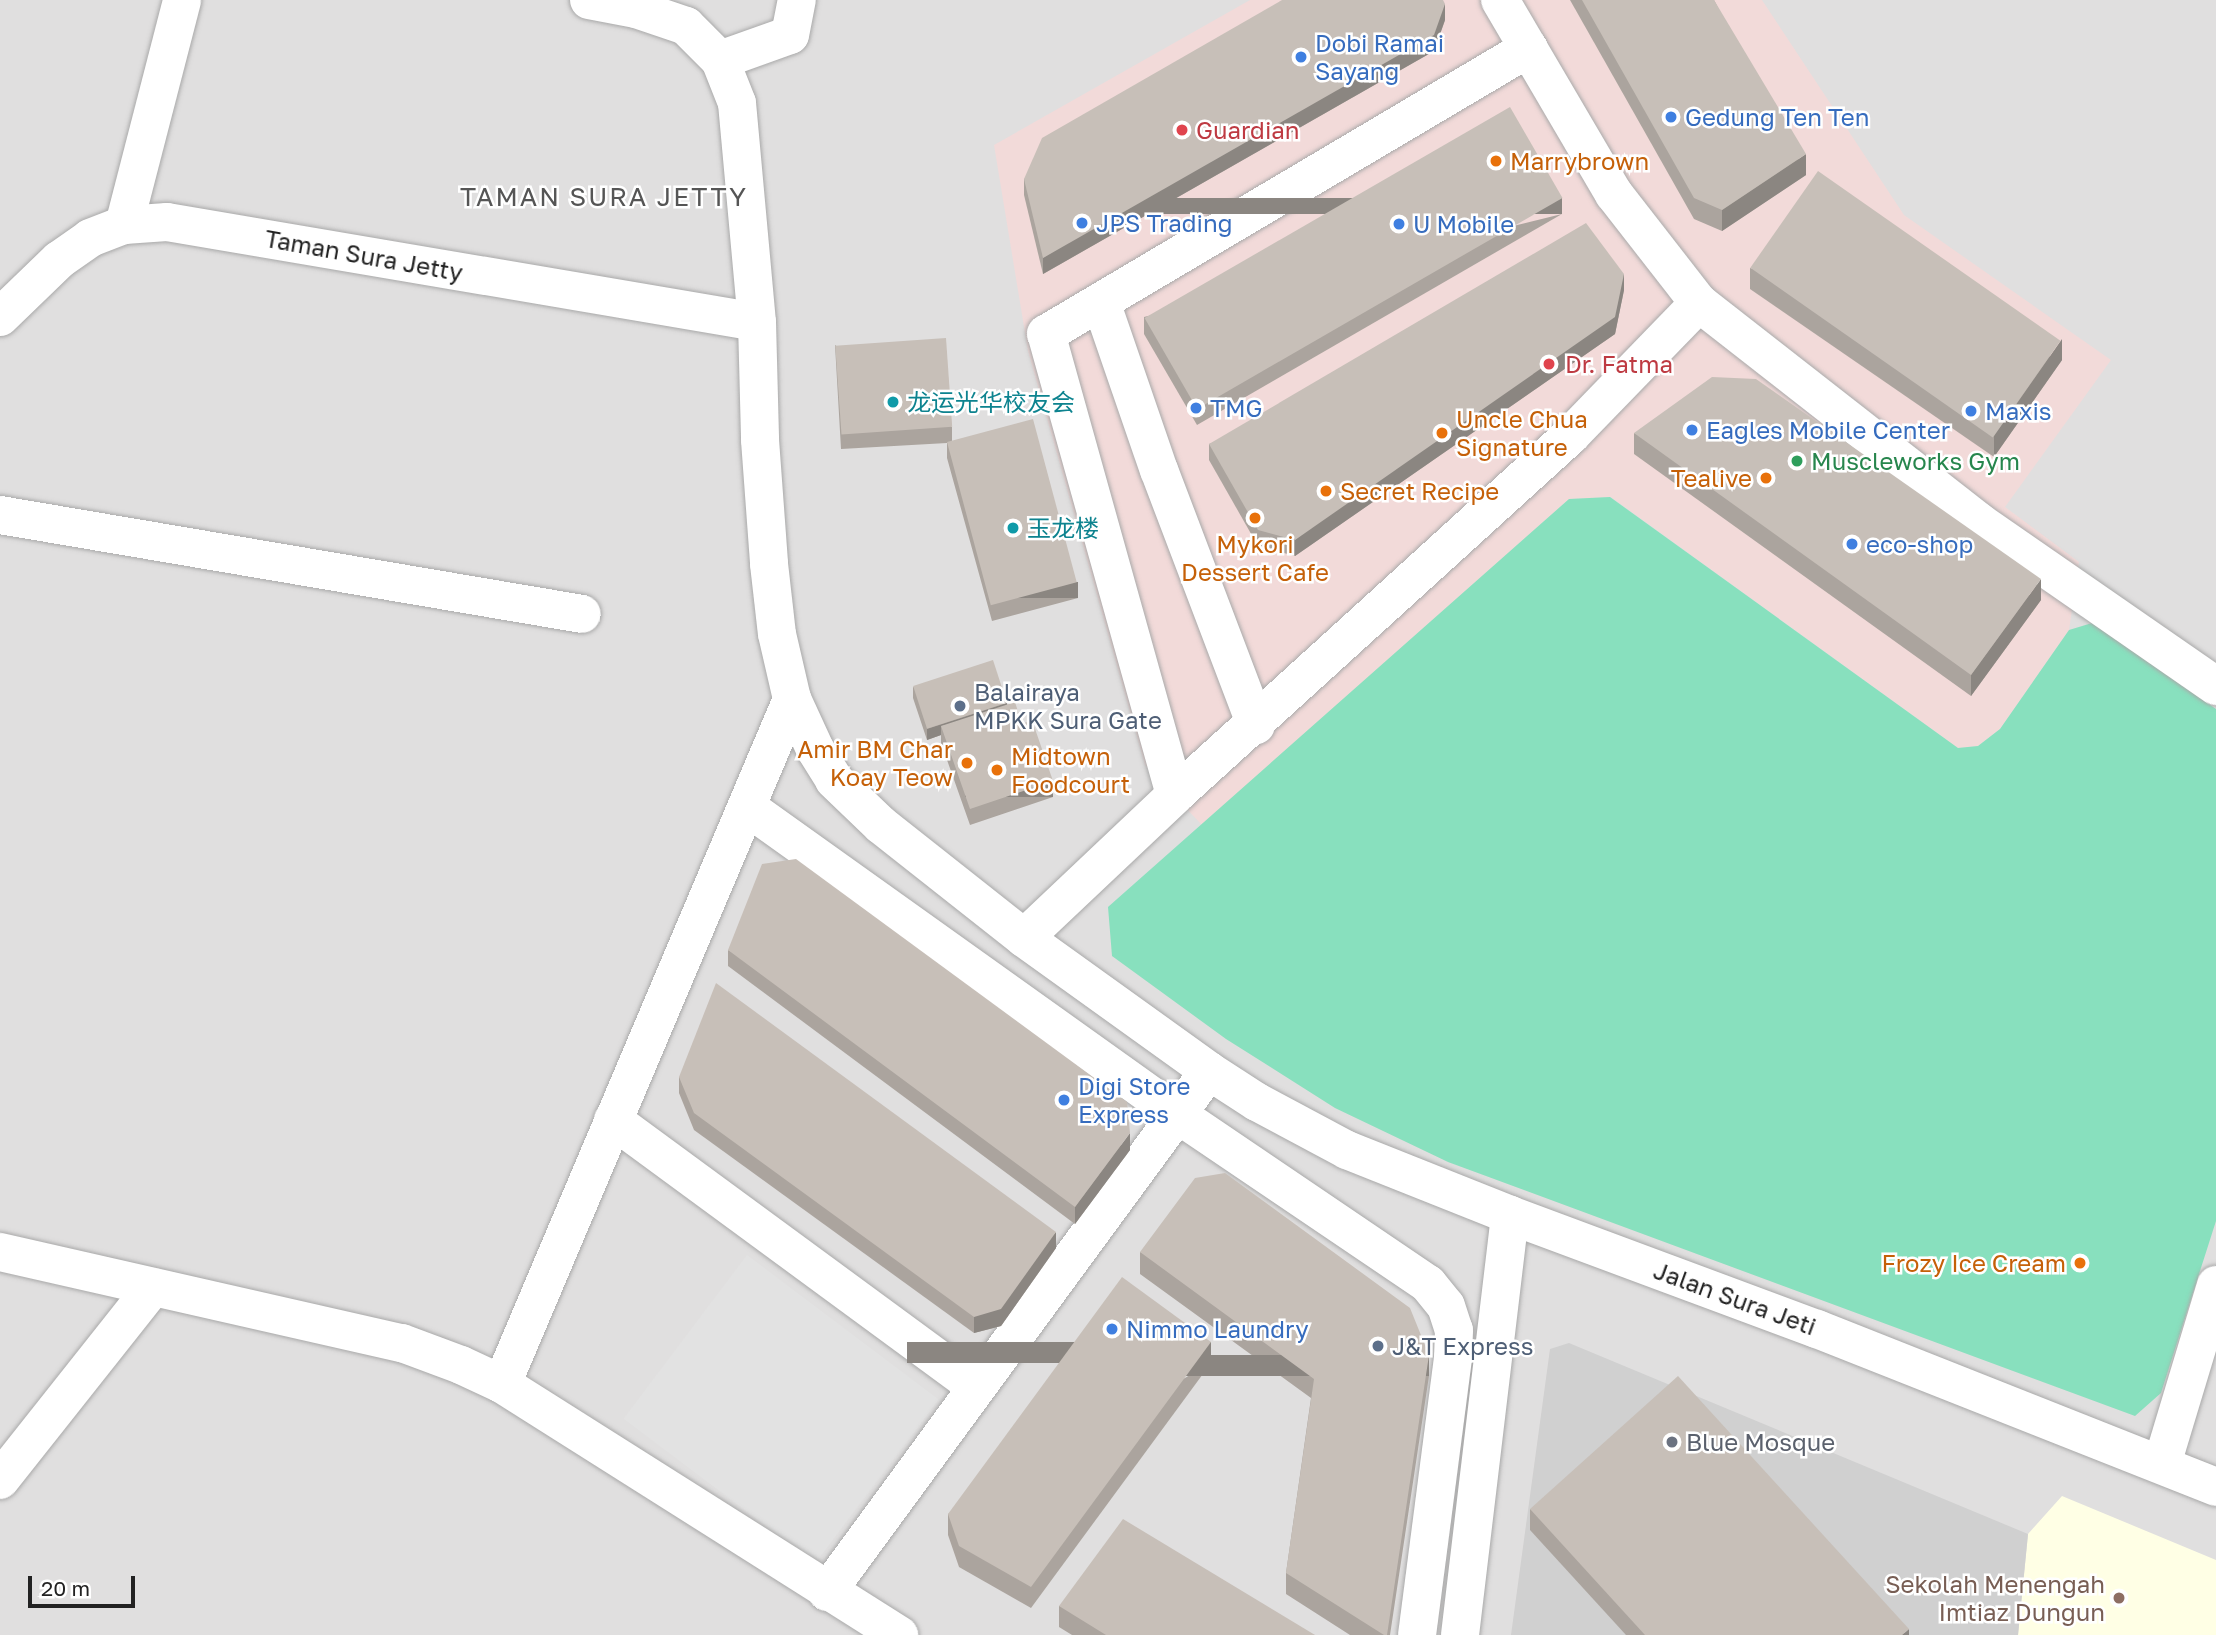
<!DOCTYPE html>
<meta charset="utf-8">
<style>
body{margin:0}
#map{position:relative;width:2216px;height:1635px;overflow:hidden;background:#f2efe9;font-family:"Golos Text","Noto Sans SC",sans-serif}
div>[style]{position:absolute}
.residential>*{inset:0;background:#e0dfdf;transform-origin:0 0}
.commercial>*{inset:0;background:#f2dad9}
.education>*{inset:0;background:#ffffe5}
.religious>*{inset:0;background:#d0d0d0}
.pitch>*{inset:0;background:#88e0be}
.parking>*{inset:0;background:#e2e2e2;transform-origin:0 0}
.roads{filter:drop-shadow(0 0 2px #a9a9a9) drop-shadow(0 0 2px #a9a9a9)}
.minor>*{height:38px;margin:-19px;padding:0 19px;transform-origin:19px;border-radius:19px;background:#fff}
.tertiary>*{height:38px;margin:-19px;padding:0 19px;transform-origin:19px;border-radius:19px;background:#fff}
.wall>*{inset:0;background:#aba49e}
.shaded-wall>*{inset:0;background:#8b8681;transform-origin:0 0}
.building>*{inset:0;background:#c7bfb8;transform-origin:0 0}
.dots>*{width:19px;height:19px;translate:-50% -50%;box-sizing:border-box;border:4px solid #fff;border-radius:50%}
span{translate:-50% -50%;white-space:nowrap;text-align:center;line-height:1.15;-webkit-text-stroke:5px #fff;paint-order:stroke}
.shop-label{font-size:24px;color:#366cbe}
.left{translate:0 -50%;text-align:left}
.health-label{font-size:24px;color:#be3a42}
.food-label{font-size:24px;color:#c56008}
.right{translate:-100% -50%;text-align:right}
.street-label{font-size:24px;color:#222}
.culture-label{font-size:24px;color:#0d838f}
.leisure-label{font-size:24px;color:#27864d}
.service-label{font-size:24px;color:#4e5e75}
.worship-label{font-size:24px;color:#5b616d}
.education-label{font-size:24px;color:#785e54}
.neighbourhood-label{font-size:26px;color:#555;letter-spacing:2px}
.scale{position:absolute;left:28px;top:1576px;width:107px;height:32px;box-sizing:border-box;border:4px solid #222;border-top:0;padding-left:9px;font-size:21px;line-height:24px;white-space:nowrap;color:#222;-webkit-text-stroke:5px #fff;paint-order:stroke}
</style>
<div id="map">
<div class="residential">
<i style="left:0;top:0;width:2216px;height:1635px"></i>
</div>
<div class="commercial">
<i style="clip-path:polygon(1250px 0,1762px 0,1904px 215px,2111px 360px,2005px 507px,2079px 562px,2069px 630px,2000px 729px,1978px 746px,1958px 748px,1611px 497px,1569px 499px,1202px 825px,1145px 765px,1028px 351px,994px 145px)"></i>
</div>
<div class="education">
<i style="clip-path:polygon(2062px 1496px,2216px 1560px,2216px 1635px,2018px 1635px,2028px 1534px)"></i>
</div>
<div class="religious">
<i style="clip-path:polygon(1569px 1343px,2028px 1534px,2018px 1635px,1511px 1635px,1550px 1349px)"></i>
</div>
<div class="pitch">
<i style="clip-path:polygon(1610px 497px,1958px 748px,1978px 746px,2000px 729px,2069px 630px,2092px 623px,2216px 709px,2216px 1221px,2161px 1393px,2135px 1416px,1448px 1162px,1335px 1108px,1226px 1039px,1112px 956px,1108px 907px,1569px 499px)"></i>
</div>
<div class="parking">
<i style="left:747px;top:1255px;width:240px;height:205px;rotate:37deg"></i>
</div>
<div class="roads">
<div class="minor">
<i style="left:1500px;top:0;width:225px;rotate:59.6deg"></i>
<i style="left:1614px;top:194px;width:138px;rotate:52.1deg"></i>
<i style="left:1699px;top:303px;width:355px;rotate:38deg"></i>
<i style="left:1979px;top:522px;width:288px;rotate:34.7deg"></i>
<i style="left:720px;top:60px;width:74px;rotate:-19.7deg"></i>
<i style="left:790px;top:35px;width:36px;rotate:-79deg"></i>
<i style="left:124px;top:225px;width:232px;rotate:-75.5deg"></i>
<i style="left:1101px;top:302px;width:178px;rotate:71deg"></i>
<i style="left:1159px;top:470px;width:273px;rotate:69.2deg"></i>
<i style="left:0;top:317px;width:82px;rotate:-44deg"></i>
<i style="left:59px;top:260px;width:38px;rotate:-35deg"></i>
<i style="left:90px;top:238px;width:36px;rotate:-21deg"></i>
<i style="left:124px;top:225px;width:43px;rotate:-4deg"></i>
<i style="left:167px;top:222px;width:598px;rotate:9.62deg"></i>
<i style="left:0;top:515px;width:590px;rotate:9.65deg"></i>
<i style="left:1175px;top:795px;width:479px;rotate:-105.6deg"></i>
<i style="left:1046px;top:334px;width:561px;rotate:-30.63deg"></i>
<i style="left:747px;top:807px;width:528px;rotate:35.53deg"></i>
<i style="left:1177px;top:1114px;width:303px;rotate:34.1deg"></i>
<i style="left:1428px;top:1284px;width:28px;rotate:51deg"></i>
<i style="left:1446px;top:1306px;width:25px;rotate:72deg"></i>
<i style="left:1454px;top:1330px;width:28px;rotate:92deg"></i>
<i style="left:1453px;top:1358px;width:279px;rotate:97.4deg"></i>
<i style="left:1024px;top:938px;width:208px;rotate:-43.4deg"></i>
<i style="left:1175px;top:795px;width:535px;rotate:-42.27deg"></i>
<i style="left:1571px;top:435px;width:184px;rotate:-45.9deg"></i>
<i style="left:613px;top:1120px;width:451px;rotate:36.3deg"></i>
<i style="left:0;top:1252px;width:412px;rotate:12.8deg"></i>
<i style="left:402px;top:1343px;width:63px;rotate:20.4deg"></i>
<i style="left:461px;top:1365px;width:45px;rotate:24.9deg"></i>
<i style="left:502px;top:1384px;width:470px;rotate:32.3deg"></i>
<i style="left:502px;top:1384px;width:744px;rotate:-67.05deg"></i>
<i style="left:2162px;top:1464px;width:187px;rotate:-73.2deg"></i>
<i style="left:0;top:1480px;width:246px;rotate:-51.6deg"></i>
<i style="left:827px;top:1592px;width:646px;rotate:-53.75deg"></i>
<i style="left:1460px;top:1635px;width:423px;rotate:-83.2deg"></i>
</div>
<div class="tertiary">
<i style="left:589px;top:0;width:48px;rotate:10.8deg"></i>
<i style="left:636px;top:9px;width:53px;rotate:18.8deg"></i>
<i style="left:686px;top:26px;width:48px;rotate:45deg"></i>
<i style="left:720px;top:60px;width:46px;rotate:68.4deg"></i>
<i style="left:737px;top:103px;width:220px;rotate:84.8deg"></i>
<i style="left:757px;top:322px;width:118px;rotate:88.5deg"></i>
<i style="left:760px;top:440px;width:124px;rotate:85.8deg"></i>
<i style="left:769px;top:564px;width:70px;rotate:83.5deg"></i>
<i style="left:777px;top:634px;width:67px;rotate:77deg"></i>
<i style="left:792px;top:699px;width:55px;rotate:65.3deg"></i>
<i style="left:815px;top:749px;width:36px;rotate:58deg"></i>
<i style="left:834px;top:780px;width:65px;rotate:43.8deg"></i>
<i style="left:881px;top:825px;width:182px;rotate:38.3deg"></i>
<i style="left:1024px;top:938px;width:228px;rotate:35.7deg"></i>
<i style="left:1209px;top:1071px;width:57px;rotate:32.9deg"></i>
<i style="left:1257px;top:1102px;width:102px;rotate:28.1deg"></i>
<i style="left:1347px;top:1150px;width:175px;rotate:21.7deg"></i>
<i style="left:1510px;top:1215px;width:327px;rotate:20.4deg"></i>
<i style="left:1817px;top:1329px;width:429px;rotate:21.6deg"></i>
</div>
</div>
<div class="wall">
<i style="clip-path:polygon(1570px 0,1714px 0,1806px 175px,1722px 231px,1694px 219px)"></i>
<i style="clip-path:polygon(1445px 20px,1434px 51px,1043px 274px,1024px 195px,1024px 179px)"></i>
<i style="clip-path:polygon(1562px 214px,1197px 425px,1144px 334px,1144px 317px)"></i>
<i style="clip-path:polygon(1750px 268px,2062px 360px,1994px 457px,1750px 289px)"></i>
<i style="clip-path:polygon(1624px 290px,1615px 334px,1295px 556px,1258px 546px,1209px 460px,1209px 444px)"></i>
<i style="clip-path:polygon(835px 345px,952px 427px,952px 441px,1078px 598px,992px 621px,947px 458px,947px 443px,841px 449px)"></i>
<i style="clip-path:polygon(1634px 433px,2041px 600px,1971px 696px,1634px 454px)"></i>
<i style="clip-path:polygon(913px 687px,1007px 704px,1022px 724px,1053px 797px,970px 825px,941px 743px,941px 735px,927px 740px,913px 698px)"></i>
<i style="clip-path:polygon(728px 950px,1130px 1150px,1075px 1224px,728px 966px)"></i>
<i style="clip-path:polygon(679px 1077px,1056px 1248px,1001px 1326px,974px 1333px,694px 1130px,679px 1093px)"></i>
<i style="clip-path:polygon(1140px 1252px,1429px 1376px,1390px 1635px,1350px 1635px,1286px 1594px,1286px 1573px,1311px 1398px,1140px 1274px)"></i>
<i style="clip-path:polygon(1211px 1363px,1031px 1608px,959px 1567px,948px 1535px,948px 1514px)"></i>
<i style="clip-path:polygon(1530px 1509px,1909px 1635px,1626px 1635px,1530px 1530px)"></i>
<i style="clip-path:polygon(1059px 1606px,1315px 1635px,1072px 1635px,1059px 1627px)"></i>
</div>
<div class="shaded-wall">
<i style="clip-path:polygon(1445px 4px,1445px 20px,1434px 51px,1043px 274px,1043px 258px)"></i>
<i style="clip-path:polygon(1806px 154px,1806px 175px,1722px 231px,1722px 210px)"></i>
<i style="left:1562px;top:198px;width:16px;height:421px;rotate:90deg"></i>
<i style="clip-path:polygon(1624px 274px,1624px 290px,1615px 334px,1295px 556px,1295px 540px)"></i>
<i style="clip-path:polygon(2062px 339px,2062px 360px,1994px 457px,1994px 436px)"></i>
<i style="clip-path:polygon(2041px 579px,2041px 600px,1971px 696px,1971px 675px)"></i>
<i style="left:1078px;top:582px;width:16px;height:89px;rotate:90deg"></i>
<i style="clip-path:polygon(1007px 703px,1007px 714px,941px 726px,941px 735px,927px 740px,927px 729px)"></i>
<i style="left:1053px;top:781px;width:16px;height:88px;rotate:90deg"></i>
<i style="clip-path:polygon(1130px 1133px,1130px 1150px,1075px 1224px,1075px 1207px)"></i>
<i style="clip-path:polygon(1056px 1232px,1056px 1248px,1001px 1326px,974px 1333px,974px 1317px)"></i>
<i style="left:1211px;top:1342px;width:21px;height:304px;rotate:90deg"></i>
<i style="left:1429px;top:1355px;width:21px;height:283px;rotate:90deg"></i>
<i style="clip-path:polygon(1909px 1629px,1909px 1635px,1902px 1635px)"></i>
</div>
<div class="building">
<i style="clip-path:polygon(1282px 0,1443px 0,1445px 4px,1434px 35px,1043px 258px,1024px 179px,1042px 138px)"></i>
<i style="clip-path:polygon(1582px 0,1714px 0,1806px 154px,1722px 210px,1694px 198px)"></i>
<i style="left:1510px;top:107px;width:105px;height:422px;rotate:60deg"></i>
<i style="left:1818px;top:171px;width:296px;height:118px;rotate:35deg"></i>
<i style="clip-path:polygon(1586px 223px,1624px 274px,1615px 317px,1295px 540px,1258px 530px,1209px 444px)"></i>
<i style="left:946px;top:338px;width:89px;height:111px;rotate:86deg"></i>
<i style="clip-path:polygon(1712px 377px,1756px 379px,2041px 579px,1971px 675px,1634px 433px)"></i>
<i style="left:1033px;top:419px;width:169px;height:89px;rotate:75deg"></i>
<i style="left:993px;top:660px;width:45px;height:84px;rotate:72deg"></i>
<i style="clip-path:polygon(1015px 702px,1022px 724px,1032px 720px,1053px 781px,970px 809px,941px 726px)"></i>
<i style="clip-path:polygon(796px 859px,1127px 1102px,1130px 1133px,1075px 1207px,728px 950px,762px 864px)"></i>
<i style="clip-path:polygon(716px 983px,1056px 1232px,1001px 1309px,974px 1317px,694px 1113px,679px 1077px)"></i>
<i style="clip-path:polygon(1225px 1173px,1410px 1308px,1429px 1355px,1387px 1635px,1384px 1635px,1286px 1573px,1314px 1379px,1140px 1252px,1195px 1178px)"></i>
<i style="clip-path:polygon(1122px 1277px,1211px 1342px,1031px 1587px,959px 1546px,948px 1514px)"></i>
<i style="clip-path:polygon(1678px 1376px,1909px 1629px,1902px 1635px,1645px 1635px,1530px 1509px)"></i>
<i style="clip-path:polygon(1123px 1519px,1315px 1635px,1106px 1635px,1059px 1606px)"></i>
</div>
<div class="dots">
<i style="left:1301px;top:57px;background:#3f7fe0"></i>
<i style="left:1671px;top:117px;background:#3f7fe0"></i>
<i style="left:1182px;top:130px;background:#e0444e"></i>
<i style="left:1496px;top:161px;background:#e8710a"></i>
<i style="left:1082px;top:223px;background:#3f7fe0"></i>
<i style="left:1399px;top:224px;background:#3f7fe0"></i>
<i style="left:1549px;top:364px;background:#e0444e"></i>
<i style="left:893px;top:402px;background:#0f9aa8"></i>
<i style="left:1196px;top:408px;background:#3f7fe0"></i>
<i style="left:1971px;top:411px;background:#3f7fe0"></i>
<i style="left:1692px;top:430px;background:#3f7fe0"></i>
<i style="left:1442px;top:433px;background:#e8710a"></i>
<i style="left:1797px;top:461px;background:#2e9e5b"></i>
<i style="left:1766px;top:478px;background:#e8710a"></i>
<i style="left:1326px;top:491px;background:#e8710a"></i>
<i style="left:1255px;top:518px;background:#e8710a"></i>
<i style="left:1013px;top:528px;background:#0f9aa8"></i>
<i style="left:1852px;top:544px;background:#3f7fe0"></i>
<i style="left:960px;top:706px;background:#5c6f8a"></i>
<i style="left:967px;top:763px;background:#e8710a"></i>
<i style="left:997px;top:770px;background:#e8710a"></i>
<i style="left:1064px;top:1100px;background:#3f7fe0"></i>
<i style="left:2080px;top:1263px;background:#e8710a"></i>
<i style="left:1112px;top:1329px;background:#3f7fe0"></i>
<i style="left:1378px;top:1346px;background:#5c6f8a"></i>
<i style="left:1672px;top:1442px;background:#6b7280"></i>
<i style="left:2119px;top:1598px;background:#8d6e63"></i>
</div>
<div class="shop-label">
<span class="left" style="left:1315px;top:57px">Dobi Ramai<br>Sayang</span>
<span class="left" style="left:1685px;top:117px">Gedung Ten Ten</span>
<span class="left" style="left:1096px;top:223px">JPS Trading</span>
<span class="left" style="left:1413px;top:224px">U Mobile</span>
<span class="left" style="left:1210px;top:408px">TMG</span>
<span class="left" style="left:1985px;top:411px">Maxis</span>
<span class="left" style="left:1706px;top:430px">Eagles Mobile Center</span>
<span class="left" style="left:1866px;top:544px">eco-shop</span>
<span class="left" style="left:1078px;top:1100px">Digi Store<br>Express</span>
<span class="left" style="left:1126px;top:1329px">Nimmo Laundry</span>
</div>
<div class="health-label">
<span class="left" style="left:1196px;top:130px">Guardian</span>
<span class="left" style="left:1565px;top:364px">Dr. Fatma</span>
</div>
<div class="food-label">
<span class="left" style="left:1510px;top:161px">Marrybrown</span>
<span class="left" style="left:1456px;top:433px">Uncle Chua<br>Signature</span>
<span class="right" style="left:1752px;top:478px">Tealive</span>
<span class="left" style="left:1340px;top:491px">Secret Recipe</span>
<span style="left:1255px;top:558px">Mykori<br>Dessert Cafe</span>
<span class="right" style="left:953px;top:763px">Amir BM Char<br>Koay Teow</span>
<span class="left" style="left:1011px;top:770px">Midtown<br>Foodcourt</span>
<span class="right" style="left:2066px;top:1263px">Frozy Ice Cream</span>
</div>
<div class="street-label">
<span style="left:364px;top:255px;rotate:10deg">Taman Sura Jetty</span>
<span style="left:1735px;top:1298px;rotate:20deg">Jalan Sura Jeti</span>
</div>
<div class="culture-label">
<span class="left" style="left:907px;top:402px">龙运光华校友会</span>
<span class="left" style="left:1027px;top:528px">玉龙楼</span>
</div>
<div class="leisure-label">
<span class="left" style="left:1811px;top:461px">Muscleworks Gym</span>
</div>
<div class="service-label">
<span class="left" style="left:974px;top:706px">Balairaya<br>MPKK Sura Gate</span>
<span class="left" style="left:1392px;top:1346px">J&amp;T Express</span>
</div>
<div class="worship-label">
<span class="left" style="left:1686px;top:1442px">Blue Mosque</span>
</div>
<div class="education-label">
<span class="right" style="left:2105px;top:1598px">Sekolah Menengah<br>Imtiaz Dungun</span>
</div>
<div class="neighbourhood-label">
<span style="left:604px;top:197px">TAMAN SURA JETTY</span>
</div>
<div class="scale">20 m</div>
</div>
